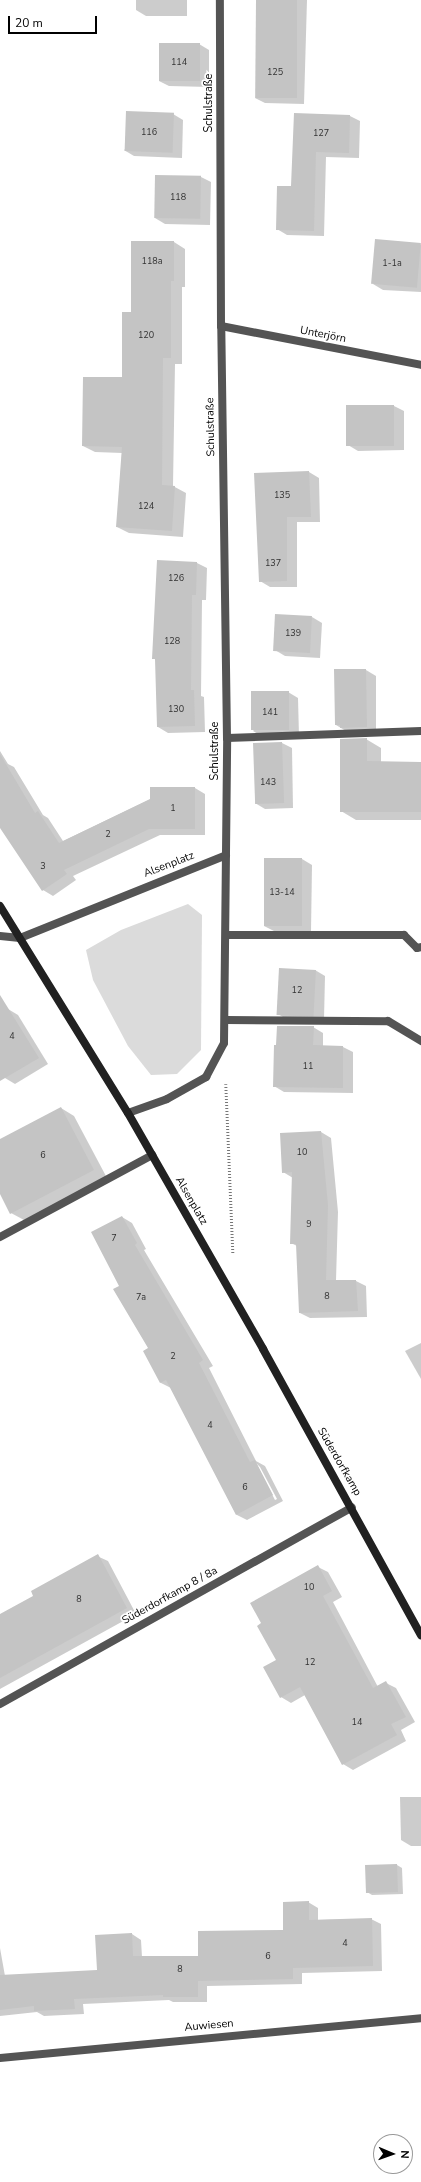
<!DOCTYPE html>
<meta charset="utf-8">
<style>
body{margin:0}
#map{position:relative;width:421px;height:2182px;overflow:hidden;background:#fff;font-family:"Nunito Sans",sans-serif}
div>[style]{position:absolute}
.green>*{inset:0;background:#dbdbdb}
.shadow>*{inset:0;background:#0003}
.building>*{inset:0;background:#c4c4c4;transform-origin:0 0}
.path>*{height:2.5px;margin-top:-1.25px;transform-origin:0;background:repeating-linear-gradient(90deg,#767676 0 1px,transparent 0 3px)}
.service>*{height:8px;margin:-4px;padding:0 4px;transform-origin:4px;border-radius:4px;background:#545454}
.minor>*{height:8px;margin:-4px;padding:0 4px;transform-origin:4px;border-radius:4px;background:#545454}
.secondary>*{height:8px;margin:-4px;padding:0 4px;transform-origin:4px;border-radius:4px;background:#212121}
span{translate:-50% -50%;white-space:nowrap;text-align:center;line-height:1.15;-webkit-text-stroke:3.5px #fff;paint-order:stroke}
.number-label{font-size:9px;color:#313131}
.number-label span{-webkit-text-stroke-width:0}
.street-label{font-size:11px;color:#000}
.north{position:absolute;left:373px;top:2134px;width:40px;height:40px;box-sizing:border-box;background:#fff;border:1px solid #999;border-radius:50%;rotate:92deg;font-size:11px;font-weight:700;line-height:16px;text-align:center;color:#000}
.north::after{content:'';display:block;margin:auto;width:14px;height:18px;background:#000;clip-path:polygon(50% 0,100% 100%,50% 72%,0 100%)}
.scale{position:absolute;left:8px;top:16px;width:89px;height:18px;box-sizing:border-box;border:2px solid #000;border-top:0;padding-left:5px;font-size:12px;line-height:14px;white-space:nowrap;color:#000;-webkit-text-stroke:3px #fff;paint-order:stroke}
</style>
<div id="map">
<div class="green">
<i style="clip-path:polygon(188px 904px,202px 915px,201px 1050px,177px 1074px,151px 1075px,128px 1046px,93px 980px,86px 950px,121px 930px)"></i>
</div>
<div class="shadow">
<i style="clip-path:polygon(136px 0,187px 0,187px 16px,146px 16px,136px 10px)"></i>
<i style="clip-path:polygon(256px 0,307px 0,304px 104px,265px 103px,255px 98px)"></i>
<i style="clip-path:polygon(199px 44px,209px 50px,209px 87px,169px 86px,159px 81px)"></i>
<i style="clip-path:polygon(173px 114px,183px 120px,182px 158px,134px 156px,124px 150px)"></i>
<i style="clip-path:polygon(295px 114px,350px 116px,360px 121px,359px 158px,326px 157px,324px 236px,287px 235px,277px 229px,292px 187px)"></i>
<i style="clip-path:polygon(156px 176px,201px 177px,211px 182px,210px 225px,165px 224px,155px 218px)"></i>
<i style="clip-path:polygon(174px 242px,185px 249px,185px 287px,182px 287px,182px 364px,175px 364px,173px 486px,186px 493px,183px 537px,129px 533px,117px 527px,122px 453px,95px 452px,83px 446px,123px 378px,132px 313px)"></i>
<i style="clip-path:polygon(421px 244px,421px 292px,383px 290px,373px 284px)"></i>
<i style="clip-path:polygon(394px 406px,404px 411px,404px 450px,358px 451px,348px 445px)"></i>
<i style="clip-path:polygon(309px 472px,319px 478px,320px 522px,297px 522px,297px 587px,270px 587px,260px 581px,259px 519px)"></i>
<i style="clip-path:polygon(158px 561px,197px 563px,207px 568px,206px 600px,202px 600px,201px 696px,204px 697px,205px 732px,168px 733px,158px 727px,156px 660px,153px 658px)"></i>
<i style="clip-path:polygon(312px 617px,322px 623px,320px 658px,285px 656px,275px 650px)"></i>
<i style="clip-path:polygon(335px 670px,366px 670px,376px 676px,376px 733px,351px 734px,336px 725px)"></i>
<i style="clip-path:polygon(288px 692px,298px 698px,299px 736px,263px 737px,253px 731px)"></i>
<i style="clip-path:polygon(366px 739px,381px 748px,381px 763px,421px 763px,421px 820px,356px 820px,341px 811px)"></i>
<i style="clip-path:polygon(282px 743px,292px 748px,293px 808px,265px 809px,255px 803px)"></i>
<i style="clip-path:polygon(0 751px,8px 764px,14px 767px,43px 815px,48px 818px,63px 841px,151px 799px,195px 788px,205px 794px,205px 835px,160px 835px,73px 876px,76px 880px,53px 896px,43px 890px,0 815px)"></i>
<i style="clip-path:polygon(302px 859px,312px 865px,311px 932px,274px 931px,264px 926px)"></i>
<i style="clip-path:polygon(315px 970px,325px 976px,324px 1020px,288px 1020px,278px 1014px)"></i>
<i style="clip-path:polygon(8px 1009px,18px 1015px,48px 1064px,15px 1084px,5px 1078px,0 1069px,0 1014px)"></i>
<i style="clip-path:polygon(313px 1027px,323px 1033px,323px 1047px,343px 1047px,353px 1052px,353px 1093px,284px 1092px,274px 1086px)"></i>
<i style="clip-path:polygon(61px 1108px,74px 1116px,107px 1178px,24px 1220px,11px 1213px,0 1192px,0 1140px)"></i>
<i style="clip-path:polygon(321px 1132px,331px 1138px,338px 1212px,336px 1281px,356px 1281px,366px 1286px,367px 1317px,310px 1318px,300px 1313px,297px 1246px,291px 1243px,293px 1178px,283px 1172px,281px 1134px)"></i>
<i style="clip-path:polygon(evenodd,122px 1217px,132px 1223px,146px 1249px,144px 1250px,213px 1366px,209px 1368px,256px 1461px,265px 1466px,283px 1501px,247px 1520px,237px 1515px,171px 1388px,161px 1383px,144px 1351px,149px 1349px,121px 1286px,122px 1217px,256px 1463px,260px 1467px,277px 1499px,275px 1500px,256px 1463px)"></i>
<i style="clip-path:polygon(421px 1343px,421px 1379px,405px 1351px)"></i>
<i style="clip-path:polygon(97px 1556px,108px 1561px,136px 1614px,0 1689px,0 1615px,35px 1596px)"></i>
<i style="clip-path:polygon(318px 1567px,328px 1572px,342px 1597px,333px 1602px,378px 1687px,386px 1683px,396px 1688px,415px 1722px,401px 1730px,406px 1741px,353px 1770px,343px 1764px,305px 1695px,291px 1703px,281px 1697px,278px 1660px)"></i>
<i style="clip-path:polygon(400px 1797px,421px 1797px,421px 1846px,411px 1846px,401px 1840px)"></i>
<i style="clip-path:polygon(397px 1865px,402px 1868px,403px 1894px,372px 1895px,367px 1892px)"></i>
<i style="clip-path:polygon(308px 1902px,318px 1908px,318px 1920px,371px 1919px,381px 1924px,382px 1971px,302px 1973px,302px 1984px,207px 1986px,207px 2002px,173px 2002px,169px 2000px,83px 2004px,84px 2014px,44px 2016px,37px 2012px,0 2016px,0 1948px,5px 1976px,98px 1971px,132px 1934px,141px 1940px,142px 1957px,199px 1957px,284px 1931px)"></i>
</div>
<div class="building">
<i style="left:256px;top:0;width:41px;height:98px"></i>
<i style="left:159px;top:43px;width:41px;height:38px"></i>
<i style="left:126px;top:111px;width:48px;height:40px;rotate:2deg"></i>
<i style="clip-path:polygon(294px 113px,350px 115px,349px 153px,316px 152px,314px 231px,276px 230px,277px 186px,291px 186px)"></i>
<i style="left:155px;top:175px;width:46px;height:43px;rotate:1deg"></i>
<i style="left:375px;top:239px;width:46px;height:45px;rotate:5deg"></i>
<i style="clip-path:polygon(131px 241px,174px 241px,174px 281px,171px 281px,171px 358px,163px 358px,162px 485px,175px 486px,172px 531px,116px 527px,122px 447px,82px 446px,83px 377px,122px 377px,122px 312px,131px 312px)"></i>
<i style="left:346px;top:405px;width:48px;height:41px"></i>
<i style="clip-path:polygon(309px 471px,311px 517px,287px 517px,287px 581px,259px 582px,254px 473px)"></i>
<i style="clip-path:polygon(157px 560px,197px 562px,196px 595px,192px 595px,191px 690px,194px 690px,195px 726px,157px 727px,155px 659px,152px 659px)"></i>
<i style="left:275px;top:614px;width:37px;height:37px;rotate:3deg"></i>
<i style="clip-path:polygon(334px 669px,366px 669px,367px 727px,340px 728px,340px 725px,335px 725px)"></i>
<i style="left:289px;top:691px;width:39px;height:38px;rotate:90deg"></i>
<i style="clip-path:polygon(367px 738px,367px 761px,421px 762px,421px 812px,340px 812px,340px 739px)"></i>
<i style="left:282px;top:742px;width:61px;height:29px;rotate:88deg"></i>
<i style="clip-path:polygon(0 754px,35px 813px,38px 811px,59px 843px,150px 799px,150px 787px,195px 787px,195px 829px,149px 829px,64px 870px,67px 874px,42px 891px,0 828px)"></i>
<i style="left:264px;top:858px;width:38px;height:68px"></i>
<i style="left:279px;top:968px;width:37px;height:47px;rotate:3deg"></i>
<i style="clip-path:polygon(0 995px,39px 1058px,0 1081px)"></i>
<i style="clip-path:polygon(277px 1026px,314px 1026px,313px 1045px,343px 1046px,343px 1088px,273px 1087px,274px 1045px,276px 1045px)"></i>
<i style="clip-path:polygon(61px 1107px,94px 1170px,10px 1214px,0 1194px,0 1139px)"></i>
<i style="clip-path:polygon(321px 1131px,328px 1205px,326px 1280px,356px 1280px,358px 1311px,299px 1313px,296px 1244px,290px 1244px,292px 1172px,282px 1173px,280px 1133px)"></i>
<i style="clip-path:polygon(122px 1216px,137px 1243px,135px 1245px,203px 1360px,199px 1363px,250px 1462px,255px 1460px,273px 1495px,236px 1515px,166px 1380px,160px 1383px,143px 1351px,148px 1348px,113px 1289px,119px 1286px,91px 1232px)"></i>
<i style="clip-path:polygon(98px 1554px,127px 1608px,0 1678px,0 1614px,33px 1596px,31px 1591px)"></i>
<i style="clip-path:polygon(318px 1565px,332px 1591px,323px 1596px,373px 1688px,386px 1681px,406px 1717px,391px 1724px,397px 1735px,342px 1765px,300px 1687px,280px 1698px,263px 1667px,276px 1660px,257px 1626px,261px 1623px,250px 1603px)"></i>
<i style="left:397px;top:1864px;width:28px;height:32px;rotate:88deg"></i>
<i style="clip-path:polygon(309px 1901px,309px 1920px,372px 1918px,373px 1966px,293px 1968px,293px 1979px,198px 1981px,198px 1997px,163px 1997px,163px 1995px,74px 1999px,75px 2009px,34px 2011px,34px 2006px,0 2010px,0 1975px,97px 1970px,95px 1935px,132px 1933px,133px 1956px,198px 1956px,198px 1931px,283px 1930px,283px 1902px)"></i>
</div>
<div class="path">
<i style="left:226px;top:1084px;width:170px;rotate:87.6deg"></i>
</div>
<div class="service">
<i style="left:227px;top:738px;width:194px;rotate:-2.1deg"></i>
<i style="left:226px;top:935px;width:178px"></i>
<i style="left:404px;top:935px;width:18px;rotate:45deg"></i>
<i style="left:417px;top:948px;width:4px;rotate:-14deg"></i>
<i style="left:226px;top:1020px;width:162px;rotate:0.4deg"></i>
<i style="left:388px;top:1021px;width:39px;rotate:31deg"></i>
<i style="left:0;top:1237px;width:173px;rotate:-28.3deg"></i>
<i style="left:0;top:1704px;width:403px;rotate:-29.2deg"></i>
</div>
<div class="minor">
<i style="left:221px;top:326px;width:204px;rotate:11deg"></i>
<i style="left:0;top:936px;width:20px;rotate:6deg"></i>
<i style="left:20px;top:938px;width:222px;rotate:-21.9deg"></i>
<i style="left:128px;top:1113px;width:41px;rotate:-19.7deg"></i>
<i style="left:167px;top:1099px;width:45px;rotate:-29.4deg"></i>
<i style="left:206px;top:1077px;width:38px;rotate:-62deg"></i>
<i style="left:224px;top:1043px;width:305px;rotate:-89.4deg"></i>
<i style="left:227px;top:738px;width:412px;rotate:-90.8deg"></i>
<i style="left:221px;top:326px;width:326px;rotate:-90.2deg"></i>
<i style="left:0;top:2058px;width:423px;rotate:-5.4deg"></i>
</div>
<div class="secondary">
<i style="left:0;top:906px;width:243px;rotate:58.3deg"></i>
<i style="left:128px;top:1113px;width:272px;rotate:60.2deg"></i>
<i style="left:263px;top:1349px;width:327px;rotate:61.1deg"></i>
</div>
<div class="number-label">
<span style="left:179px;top:62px">114</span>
<span style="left:275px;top:72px">125</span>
<span style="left:149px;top:132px">116</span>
<span style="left:321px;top:133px">127</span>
<span style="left:178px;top:197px">118</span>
<span style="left:152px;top:261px">118a</span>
<span style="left:392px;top:263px">1-1a</span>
<span style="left:146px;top:335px">120</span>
<span style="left:282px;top:495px">135</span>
<span style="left:146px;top:506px">124</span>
<span style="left:273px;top:563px">137</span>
<span style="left:176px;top:578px">126</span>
<span style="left:293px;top:633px">139</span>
<span style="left:172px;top:641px">128</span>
<span style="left:176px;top:709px">130</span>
<span style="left:270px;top:712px">141</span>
<span style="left:268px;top:782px">143</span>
<span style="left:173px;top:808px">1</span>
<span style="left:108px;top:834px">2</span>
<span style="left:43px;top:866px">3</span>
<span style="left:282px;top:892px">13-14</span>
<span style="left:297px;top:990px">12</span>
<span style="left:12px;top:1036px">4</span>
<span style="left:308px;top:1066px">11</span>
<span style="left:302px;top:1152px">10</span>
<span style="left:43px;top:1155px">6</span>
<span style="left:309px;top:1224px">9</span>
<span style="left:114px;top:1238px">7</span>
<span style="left:327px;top:1296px">8</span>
<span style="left:141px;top:1297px">7a</span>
<span style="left:173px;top:1356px">2</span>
<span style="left:210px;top:1425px">4</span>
<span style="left:245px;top:1487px">6</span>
<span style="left:309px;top:1587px">10</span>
<span style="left:79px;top:1599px">8</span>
<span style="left:310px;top:1662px">12</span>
<span style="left:357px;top:1722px">14</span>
<span style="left:345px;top:1943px">4</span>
<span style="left:268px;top:1956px">6</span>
<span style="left:180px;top:1969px">8</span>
</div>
<div class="street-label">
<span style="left:209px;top:103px;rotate:-90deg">Schulstraße</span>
<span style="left:323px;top:335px;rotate:11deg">Unterjörn</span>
<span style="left:211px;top:427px;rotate:-91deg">Schulstraße</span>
<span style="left:215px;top:751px;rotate:-90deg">Schulstraße</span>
<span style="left:169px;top:865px;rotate:-21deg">Alsenplatz</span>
<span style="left:191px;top:1201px;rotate:60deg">Alsenplatz</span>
<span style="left:339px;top:1462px;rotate:60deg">Süderdorfkamp</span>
<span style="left:170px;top:1596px;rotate:-29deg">Süderdorfkamp 8 / 8a</span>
<span style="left:209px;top:2026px;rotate:-5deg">Auwiesen</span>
</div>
<div class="north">N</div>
<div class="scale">20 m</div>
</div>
